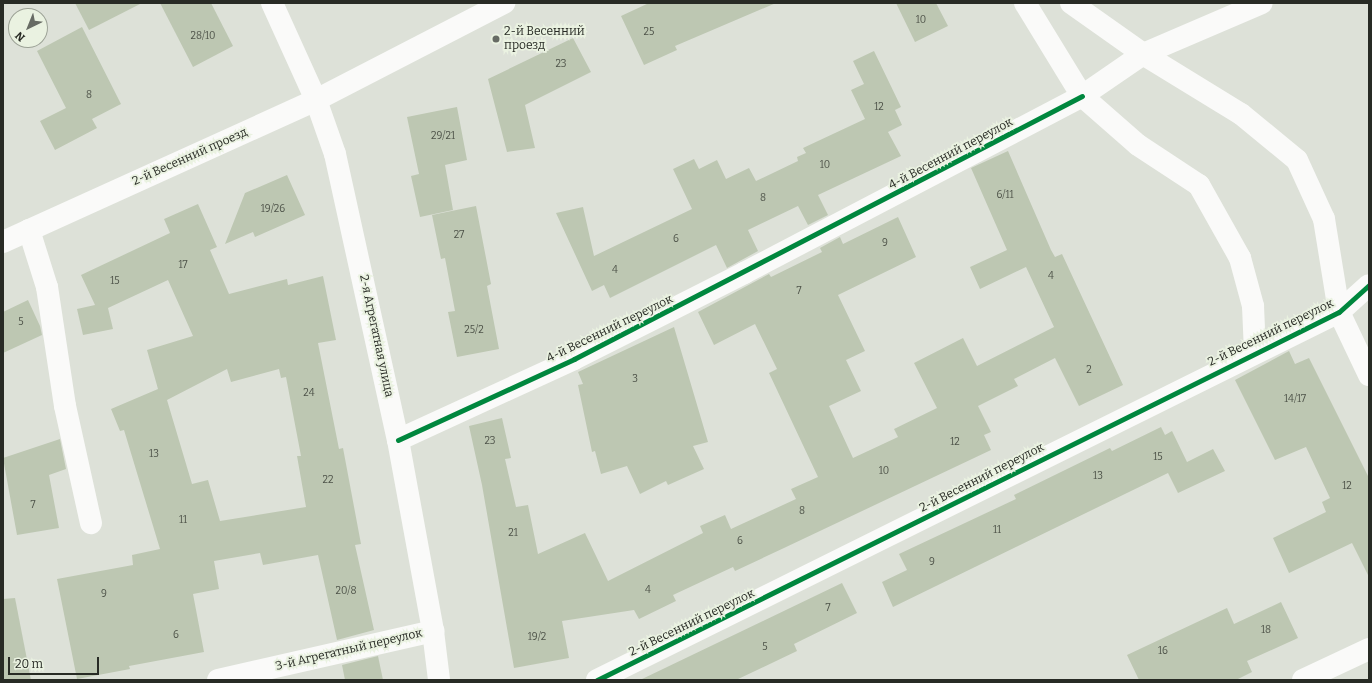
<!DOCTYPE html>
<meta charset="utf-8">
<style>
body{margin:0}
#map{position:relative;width:1372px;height:683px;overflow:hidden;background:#dde1d8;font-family:Bitter,serif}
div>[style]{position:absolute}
.building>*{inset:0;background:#bdc7b2}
.minor>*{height:22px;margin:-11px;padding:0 11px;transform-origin:11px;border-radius:11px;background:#fafaf9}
.cycleway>*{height:5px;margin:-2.5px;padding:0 2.5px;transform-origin:2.5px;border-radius:2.5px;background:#00873e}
.dots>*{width:11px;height:11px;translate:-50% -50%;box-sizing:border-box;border:2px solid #eaf2e1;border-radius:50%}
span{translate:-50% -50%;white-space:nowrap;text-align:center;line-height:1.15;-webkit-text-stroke:3.5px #eaf2e1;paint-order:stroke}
.number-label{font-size:10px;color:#4d5248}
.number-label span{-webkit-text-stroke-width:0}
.poi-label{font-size:12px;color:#282b25}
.left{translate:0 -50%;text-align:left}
.street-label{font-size:12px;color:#282b25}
.frame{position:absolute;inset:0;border:4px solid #282b25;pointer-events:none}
.north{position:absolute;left:8px;top:8px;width:40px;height:40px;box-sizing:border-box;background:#eaf2e1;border:1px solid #9ca296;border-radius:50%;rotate:223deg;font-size:11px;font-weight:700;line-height:16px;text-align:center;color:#282b25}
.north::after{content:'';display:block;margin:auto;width:14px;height:18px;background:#676b64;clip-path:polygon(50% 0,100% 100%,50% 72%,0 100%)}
.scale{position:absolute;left:8px;top:657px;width:91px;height:18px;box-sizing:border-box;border:2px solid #282b25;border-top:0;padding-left:5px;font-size:12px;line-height:14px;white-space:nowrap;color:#282b25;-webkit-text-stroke:3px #eaf2e1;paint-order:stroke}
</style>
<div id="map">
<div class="building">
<i style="clip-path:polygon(75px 3px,142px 3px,89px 30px)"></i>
<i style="clip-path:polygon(160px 3px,211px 3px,233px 46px,193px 67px)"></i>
<i style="clip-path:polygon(649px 3px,776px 3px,675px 46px,677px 50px,644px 65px,621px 16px)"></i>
<i style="clip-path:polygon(896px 3px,936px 3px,948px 26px,915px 42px)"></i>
<i style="clip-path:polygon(82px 27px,121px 104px,92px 119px,97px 128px,55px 150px,40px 121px,66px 108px,37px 51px)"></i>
<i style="clip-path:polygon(573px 38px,591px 72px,525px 105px,535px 148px,507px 152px,488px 79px)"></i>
<i style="clip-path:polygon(874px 51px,901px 107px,895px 110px,902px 125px,888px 132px,901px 156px,818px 195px,828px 215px,808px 225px,798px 206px,748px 230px,758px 251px,727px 268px,716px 245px,610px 298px,604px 285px,592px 291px,556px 213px,583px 207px,594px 256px,692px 209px,673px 169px,694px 159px,699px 169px,717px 160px,726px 179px,749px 168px,756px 181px,798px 161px,797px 157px,806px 153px,803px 148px,865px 119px,851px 90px,864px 84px,853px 61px)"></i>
<i style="clip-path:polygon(457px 107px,467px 160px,445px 165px,453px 210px,420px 217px,411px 176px,419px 174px,407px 117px)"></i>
<i style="clip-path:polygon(1008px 151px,1051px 250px,1055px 257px,1062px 254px,1123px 385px,1079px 406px,1055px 358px,1014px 379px,1018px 386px,978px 406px,991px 432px,984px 435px,991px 450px,784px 548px,735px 571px,733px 567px,673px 595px,676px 601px,639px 619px,634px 610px,562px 621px,569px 658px,514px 668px,482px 485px,469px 426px,502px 418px,511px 458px,505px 459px,516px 507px,528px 505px,538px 554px,585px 533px,608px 581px,703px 533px,700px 526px,725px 515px,731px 529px,796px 499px,791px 489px,818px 477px,769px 373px,777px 369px,755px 324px,714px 345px,698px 312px,769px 274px,771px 277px,822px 252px,820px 248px,840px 237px,843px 244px,898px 217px,916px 257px,838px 295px,865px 351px,846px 360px,861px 391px,829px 406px,853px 458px,898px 437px,894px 429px,937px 408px,914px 363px,963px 338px,977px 366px,1054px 327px,1026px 267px,980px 289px,970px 267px,1007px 250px,971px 168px)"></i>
<i style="clip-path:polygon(287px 175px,305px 215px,255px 237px,253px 232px,225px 244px,245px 193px)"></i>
<i style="clip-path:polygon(evenodd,198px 204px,217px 247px,210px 250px,229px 294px,287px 279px,288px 285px,323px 276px,336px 340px,318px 343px,339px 449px,343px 448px,361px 544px,355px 545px,374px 630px,337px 640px,318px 555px,263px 565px,260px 553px,214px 561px,219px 589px,193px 594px,204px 652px,129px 666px,130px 669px,77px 679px,57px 579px,133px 565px,132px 555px,160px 549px,124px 430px,120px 431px,111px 409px,158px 389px,147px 350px,193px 336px,168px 280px,108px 308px,113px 329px,83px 335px,77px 309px,95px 305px,81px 275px,170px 233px,164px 219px,198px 204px,227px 369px,231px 382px,279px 369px,281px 378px,286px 377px,301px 456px,297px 456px,306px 507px,220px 521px,208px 480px,192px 484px,167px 400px,227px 369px)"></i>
<i style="clip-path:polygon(476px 206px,491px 284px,487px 286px,499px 349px,457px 357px,448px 312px,455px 311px,445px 258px,441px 259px,432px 215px)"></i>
<i style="clip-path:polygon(28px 300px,40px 326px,42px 335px,3px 353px,3px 312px)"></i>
<i style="clip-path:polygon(674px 327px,708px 442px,693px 446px,704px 469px,668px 485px,666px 481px,640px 494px,627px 466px,601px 474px,595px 451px,592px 452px,578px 385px,583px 384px,578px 372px)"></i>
<i style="clip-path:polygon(1289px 351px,1295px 364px,1309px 358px,1369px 478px,1369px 577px,1352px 543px,1289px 573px,1273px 538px,1326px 512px,1322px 502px,1330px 498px,1306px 447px,1275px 460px,1235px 380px)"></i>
<i style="clip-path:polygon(1161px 427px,1165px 435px,1172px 431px,1187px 462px,1213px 449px,1225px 471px,1178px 493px,1168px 473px,893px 607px,882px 582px,907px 570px,899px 554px,1016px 499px,1014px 495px,1110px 448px,1112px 451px)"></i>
<i style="clip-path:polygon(60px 439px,66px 469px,49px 475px,59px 528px,17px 535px,3px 458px)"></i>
<i style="clip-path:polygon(842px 583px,857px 613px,794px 644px,797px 651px,736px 680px,640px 680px)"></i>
<i style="clip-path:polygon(15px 598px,31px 680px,3px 680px,3px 599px)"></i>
<i style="clip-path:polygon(1281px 602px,1298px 638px,1247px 661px,1252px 672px,1236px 680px,1139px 680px,1127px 655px,1227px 608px,1234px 624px)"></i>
<i style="clip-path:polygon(378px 656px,383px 680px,345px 680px,342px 665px)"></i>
</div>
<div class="minor">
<i style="left:272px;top:3px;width:107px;rotate:65.6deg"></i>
<i style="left:316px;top:100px;width:57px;rotate:70.6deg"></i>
<i style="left:335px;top:154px;width:293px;rotate:77.6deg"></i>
<i style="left:398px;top:440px;width:194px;rotate:79.6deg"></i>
<i style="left:433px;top:631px;width:49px;rotate:83deg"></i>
<i style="left:1025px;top:3px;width:109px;rotate:58.5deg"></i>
<i style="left:1082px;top:96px;width:74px;rotate:41.2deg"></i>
<i style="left:1138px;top:145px;width:73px;rotate:33.3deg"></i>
<i style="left:1199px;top:185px;width:84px;rotate:60.7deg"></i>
<i style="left:1240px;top:258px;width:50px;rotate:74.8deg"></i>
<i style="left:1253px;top:306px;width:46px;rotate:87.5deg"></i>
<i style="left:1071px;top:3px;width:88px;rotate:35.3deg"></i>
<i style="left:1143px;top:54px;width:115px;rotate:31.5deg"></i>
<i style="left:1241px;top:114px;width:72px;rotate:39.4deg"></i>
<i style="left:1297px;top:160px;width:65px;rotate:65.4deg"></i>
<i style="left:1324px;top:219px;width:94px;rotate:80.8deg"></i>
<i style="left:1339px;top:312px;width:70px;rotate:64.5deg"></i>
<i style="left:29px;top:230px;width:60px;rotate:72.5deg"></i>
<i style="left:47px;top:287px;width:120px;rotate:81.4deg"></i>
<i style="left:65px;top:406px;width:120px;rotate:77.5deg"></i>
<i style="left:3px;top:242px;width:344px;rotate:-24.4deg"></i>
<i style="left:316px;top:100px;width:212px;rotate:-27.3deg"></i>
<i style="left:398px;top:440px;width:194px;rotate:-24.7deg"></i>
<i style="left:574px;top:359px;width:191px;rotate:-26.8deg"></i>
<i style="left:744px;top:273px;width:382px;rotate:-27.6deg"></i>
<i style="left:1082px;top:96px;width:74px;rotate:-34.5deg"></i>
<i style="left:1143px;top:54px;width:129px;rotate:-23.2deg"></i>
<i style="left:218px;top:680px;width:221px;rotate:-12.8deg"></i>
<i style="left:597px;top:680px;width:828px;rotate:-26.38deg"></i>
<i style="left:1339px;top:312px;width:40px;rotate:-42deg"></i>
<i style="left:1303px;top:680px;width:73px;rotate:-25.2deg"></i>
</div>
<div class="cycleway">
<i style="left:398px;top:440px;width:194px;rotate:-24.7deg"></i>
<i style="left:574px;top:359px;width:572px;rotate:-27.37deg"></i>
<i style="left:597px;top:680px;width:828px;rotate:-26.38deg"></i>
<i style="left:1339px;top:312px;width:40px;rotate:-42deg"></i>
</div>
<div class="dots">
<i style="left:496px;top:39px;background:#676b64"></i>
</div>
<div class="number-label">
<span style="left:921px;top:21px">10</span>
<span style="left:649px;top:33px">25</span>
<span style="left:203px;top:37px">28/10</span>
<span style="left:561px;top:65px">23</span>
<span style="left:89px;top:96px">8</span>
<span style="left:879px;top:108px">12</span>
<span style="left:443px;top:137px">29/21</span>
<span style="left:825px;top:166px">10</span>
<span style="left:1005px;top:196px">6/11</span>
<span style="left:763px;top:199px">8</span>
<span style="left:273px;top:210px">19/26</span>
<span style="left:459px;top:236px">27</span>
<span style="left:676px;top:240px">6</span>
<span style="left:885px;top:244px">9</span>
<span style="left:183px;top:266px">17</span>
<span style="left:615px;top:271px">4</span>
<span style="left:1051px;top:277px">4</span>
<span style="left:115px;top:282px">15</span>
<span style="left:799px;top:292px">7</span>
<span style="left:21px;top:323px">5</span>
<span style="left:474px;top:331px">25/2</span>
<span style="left:1089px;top:371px">2</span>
<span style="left:635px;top:380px">3</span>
<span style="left:309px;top:394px">24</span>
<span style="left:1295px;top:400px">14/17</span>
<span style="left:490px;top:442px">23</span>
<span style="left:955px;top:443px">12</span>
<span style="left:154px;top:455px">13</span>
<span style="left:1158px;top:458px">15</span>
<span style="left:884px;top:472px">10</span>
<span style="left:1098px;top:477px">13</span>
<span style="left:328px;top:481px">22</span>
<span style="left:1347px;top:487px">12</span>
<span style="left:33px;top:506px">7</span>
<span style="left:802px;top:512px">8</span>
<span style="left:183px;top:521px">11</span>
<span style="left:997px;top:531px">11</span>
<span style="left:513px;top:534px">21</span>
<span style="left:740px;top:542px">6</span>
<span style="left:932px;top:563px">9</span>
<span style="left:648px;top:591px">4</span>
<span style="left:346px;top:592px">20/8</span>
<span style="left:104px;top:595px">9</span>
<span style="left:828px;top:609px">7</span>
<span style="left:1266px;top:631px">18</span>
<span style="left:176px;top:636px">6</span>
<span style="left:537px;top:638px">19/2</span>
<span style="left:765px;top:648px">5</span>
<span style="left:1163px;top:652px">16</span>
</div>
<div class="poi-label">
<span class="left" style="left:504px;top:39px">2-й Весенний<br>проезд</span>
</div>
<div class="street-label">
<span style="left:951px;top:154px;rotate:-28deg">4-й Весенний переулок</span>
<span style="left:190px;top:157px;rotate:-24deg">2-й Весенний проезд</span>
<span style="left:610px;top:329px;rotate:-26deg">4-й Весенний переулок</span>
<span style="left:1271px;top:333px;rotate:-26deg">2-й Весенний переулок</span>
<span style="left:376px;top:336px;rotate:78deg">2-я Агрегатная улица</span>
<span style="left:982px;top:478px;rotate:-27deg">2-й Весенний переулок</span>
<span style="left:692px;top:623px;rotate:-26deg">2-й Весенний переулок</span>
<span style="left:349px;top:650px;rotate:-13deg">3-й Агрегатный переулок</span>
</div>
<div class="frame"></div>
<div class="north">N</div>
<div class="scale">20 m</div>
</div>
